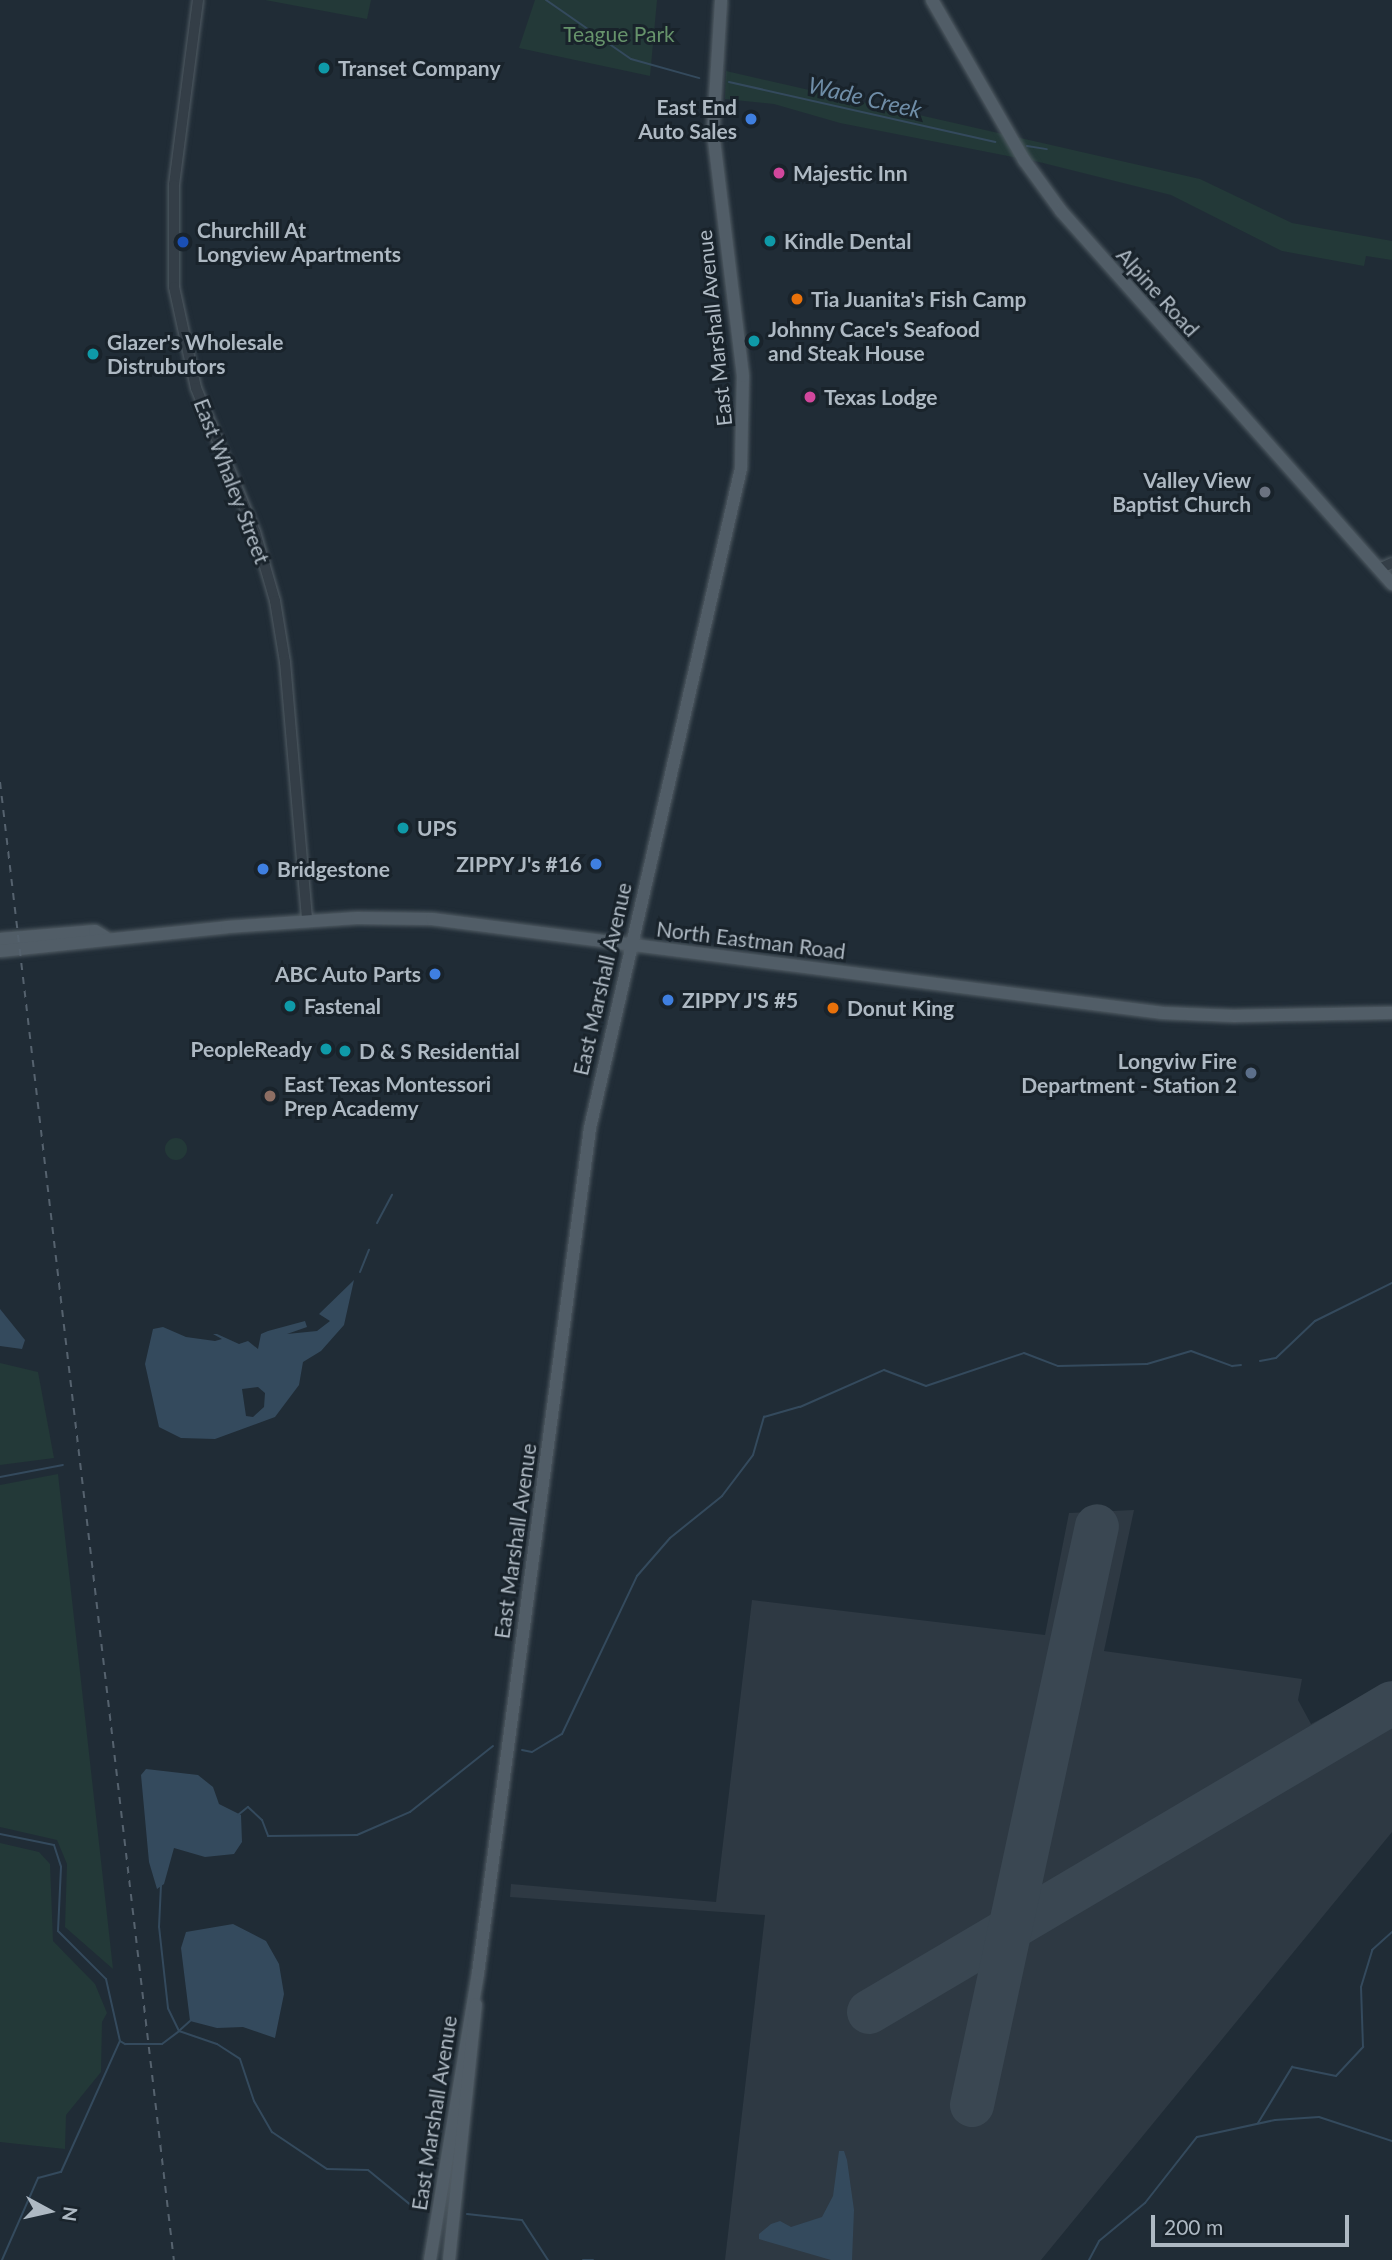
<!DOCTYPE html>
<style>
body{margin:0}
#map{position:relative;width:1392px;height:2260px;overflow:hidden;background:#202c36;font-family:Lato,sans-serif}
div>[style]{position:absolute}
.airport>*{inset:0;background:#2e3943}
.green>*{inset:0;background:#233938}
.round{border-radius:50%}
.water>*{inset:0;background:#344a5d}
.stream>*{height:2px;margin:-1px;padding:0 1px;transform-origin:1px;border-radius:1px;background:#344a5d}
.runway>*{height:44px;margin:-22px;padding:0 22px;transform-origin:22px;border-radius:22px;background:#3a4752}
.roads{filter:drop-shadow(0 0 2px #515c64) drop-shadow(0 0 2px #515c64)}
.minor>*{height:10px;margin:-5px;padding:0 5px;transform-origin:5px;border-radius:5px;background:#343e47}
.major>*{height:12px;margin:-6px;padding:0 6px;transform-origin:6px;border-radius:6px;background:#515d67}
.rail>*{height:2px;margin-top:-1px;transform-origin:0;background:repeating-linear-gradient(90deg,#55626e 0 7px,transparent 0 14px)}
.dots>*{width:19px;height:19px;translate:-50% -50%;box-sizing:border-box;border:4px solid #19232b;border-radius:50%}
span{translate:-50% -50%;white-space:nowrap;text-align:center;line-height:1.15;-webkit-text-stroke:6px #19232b;paint-order:stroke}
.park-label{font-size:21px;color:#66936b}
.poi-label{font-size:21px;color:#aeb9c3;font-weight:700}
.left{translate:0 -50%;text-align:left}
.right{translate:-100% -50%;text-align:right}
.street-label{font-size:21px;color:#aeb9c3}
.water-label{font-size:23px;color:#6f8da7;font-style:italic}
.north{position:absolute;left:14px;top:2176px;width:70px;height:70px;-webkit-text-stroke:5px #19232b;paint-order:stroke;rotate:98deg;font-size:19px;font-weight:700;line-height:28px;text-align:center;color:#aeb9c3}
.north::after{content:'';display:block;margin:auto;width:24px;height:32px;background:#aeb9c3;clip-path:polygon(50% 0,100% 100%,50% 72%,0 100%)}
.scale{position:absolute;left:1151px;top:2215px;width:198px;height:32px;box-sizing:border-box;border:4px solid #aeb9c3;border-top:0;padding-left:9px;font-size:21px;line-height:24px;white-space:nowrap;color:#aeb9c3;-webkit-text-stroke:5px #19232b;paint-order:stroke}
</style>
<div id="map">
<div class="airport">
<i style="clip-path:polygon(1134px 1510px,1104px 1651px,1302px 1679px,1298px 1700px,1311px 1724px,1392px 1681px,1392px 1832px,1041px 2260px,725px 2260px,765px 1915px,510px 1897px,511px 1884px,716px 1902px,752px 1600px,1045px 1635px,1069px 1513px)"></i>
</div>
<div class="green">
<i style="clip-path:polygon(265px 0,371px 0,367px 19px)"></i>
<i style="clip-path:polygon(535px 0,657px 0,650px 76px,519px 48px)"></i>
<i style="clip-path:polygon(726px 71px,1200px 179px,1292px 223px,1392px 241px,1392px 260px,1366px 256px,1364px 266px,1282px 251px,1171px 195px,1039px 162px,840px 123px,774px 104px,725px 99px)"></i>
<i class="round" style="left:165px;top:1138px;width:22px;height:22px"></i>
<i style="clip-path:polygon(0 1363px,38px 1372px,54px 1458px,0 1465px)"></i>
<i style="clip-path:polygon(58px 1474px,113px 1969px,65px 1927px,67px 1864px,57px 1840px,0 1827px,0 1485px)"></i>
<i style="clip-path:polygon(0 1843px,39px 1852px,50px 1864px,53px 1941px,95px 1984px,107px 2013px,102px 2022px,101px 2072px,66px 2115px,65px 2149px,0 2142px)"></i>
</div>
<div class="water">
<i style="clip-path:polygon(evenodd,354px 1280px,344px 1325px,321px 1351px,303px 1362px,299px 1385px,275px 1417px,215px 1439px,181px 1438px,159px 1427px,145px 1364px,153px 1329px,163px 1327px,186px 1337px,215px 1341px,222px 1339px,213px 1334px,217px 1334px,239px 1344px,248px 1341px,258px 1349px,261px 1334px,268px 1331px,305px 1321px,307px 1327px,287px 1334px,317px 1331px,330px 1321px,319px 1314px,354px 1280px,258px 1387px,265px 1393px,264px 1407px,253px 1417px,246px 1416px,242px 1389px,258px 1387px)"></i>
<i style="clip-path:polygon(0 1309px,25px 1340px,22px 1349px,0 1346px)"></i>
<i style="clip-path:polygon(146px 1769px,198px 1775px,213px 1787px,219px 1804px,241px 1815px,242px 1842px,234px 1854px,205px 1857px,174px 1848px,164px 1884px,157px 1889px,149px 1862px,141px 1775px)"></i>
<i style="clip-path:polygon(233px 1924px,266px 1941px,279px 1964px,284px 1994px,275px 2038px,243px 2027px,217px 2028px,190px 2021px,181px 1948px,186px 1932px)"></i>
<i style="clip-path:polygon(839px 2151px,844px 2151px,847px 2160px,854px 2210px,852px 2260px,831px 2260px,759px 2239px,759px 2234px,771px 2224px,780px 2221px,791px 2227px,822px 2217px,833px 2196px)"></i>
</div>
<div class="stream">
<i style="left:546px;top:0;width:103px;rotate:34.8deg"></i>
<i style="left:631px;top:59px;width:71px;rotate:15.6deg"></i>
<i style="left:729px;top:82px;width:273px;rotate:12.7deg"></i>
<i style="left:1027px;top:146px;width:20px;rotate:9deg"></i>
<i style="left:377px;top:1223px;width:32px;rotate:-62deg"></i>
<i style="left:360px;top:1272px;width:24px;rotate:-68deg"></i>
<i style="left:1260px;top:1361px;width:16px;rotate:-11deg"></i>
<i style="left:1276px;top:1358px;width:54px;rotate:-43.5deg"></i>
<i style="left:1315px;top:1321px;width:86px;rotate:-26.3deg"></i>
<i style="left:0;top:1477px;width:64px;rotate:-10.8deg"></i>
<i style="left:522px;top:1750px;width:10px;rotate:11deg"></i>
<i style="left:532px;top:1752px;width:35px;rotate:-31deg"></i>
<i style="left:562px;top:1734px;width:175px;rotate:-64.6deg"></i>
<i style="left:637px;top:1576px;width:50px;rotate:-49deg"></i>
<i style="left:670px;top:1538px;width:67px;rotate:-38.9deg"></i>
<i style="left:722px;top:1496px;width:51px;rotate:-52.9deg"></i>
<i style="left:753px;top:1455px;width:40px;rotate:-74deg"></i>
<i style="left:764px;top:1417px;width:37px;rotate:-16deg"></i>
<i style="left:800px;top:1407px;width:92px;rotate:-23.8deg"></i>
<i style="left:884px;top:1370px;width:45px;rotate:20.9deg"></i>
<i style="left:926px;top:1386px;width:103px;rotate:-18.6deg"></i>
<i style="left:1024px;top:1353px;width:36px;rotate:21deg"></i>
<i style="left:1058px;top:1366px;width:89px;rotate:-1.3deg"></i>
<i style="left:1147px;top:1364px;width:46px;rotate:-16.5deg"></i>
<i style="left:1191px;top:1351px;width:44px;rotate:20.1deg"></i>
<i style="left:1232px;top:1366px;width:9px;rotate:-6deg"></i>
<i style="left:238px;top:1815px;width:13px;rotate:-39deg"></i>
<i style="left:248px;top:1807px;width:19px;rotate:43deg"></i>
<i style="left:262px;top:1820px;width:17px;rotate:69deg"></i>
<i style="left:268px;top:1836px;width:89px;rotate:-0.6deg"></i>
<i style="left:357px;top:1835px;width:58px;rotate:-23.5deg"></i>
<i style="left:410px;top:1812px;width:106px;rotate:-38.5deg"></i>
<i style="left:0;top:1834px;width:55px;rotate:11.5deg"></i>
<i style="left:54px;top:1845px;width:23px;rotate:72deg"></i>
<i style="left:61px;top:1867px;width:64px;rotate:92.7deg"></i>
<i style="left:58px;top:1931px;width:68px;rotate:45deg"></i>
<i style="left:106px;top:1979px;width:64px;rotate:77.3deg"></i>
<i style="left:120px;top:2041px;width:6px;rotate:31deg"></i>
<i style="left:125px;top:2044px;width:37px"></i>
<i style="left:162px;top:2044px;width:21px;rotate:-37deg"></i>
<i style="left:179px;top:2031px;width:25px;rotate:-116deg"></i>
<i style="left:168px;top:2008px;width:81px;rotate:-96.3deg"></i>
<i style="left:159px;top:1927px;width:42px;rotate:-87.3deg"></i>
<i style="left:190px;top:2021px;width:15px;rotate:138deg"></i>
<i style="left:179px;top:2031px;width:40px;rotate:18.9deg"></i>
<i style="left:217px;top:2044px;width:27px;rotate:33deg"></i>
<i style="left:240px;top:2059px;width:44px;rotate:71.6deg"></i>
<i style="left:254px;top:2101px;width:36px;rotate:60deg"></i>
<i style="left:272px;top:2132px;width:66px;rotate:33.9deg"></i>
<i style="left:327px;top:2169px;width:41px;rotate:1.4deg"></i>
<i style="left:368px;top:2170px;width:57px;rotate:39.3deg"></i>
<i style="left:412px;top:2206px;width:14px;rotate:8deg"></i>
<i style="left:1258px;top:2123px;width:66px;rotate:-58.7deg"></i>
<i style="left:1292px;top:2067px;width:45px;rotate:11.6deg"></i>
<i style="left:1336px;top:2076px;width:40px;rotate:-47deg"></i>
<i style="left:1363px;top:2047px;width:60px;rotate:-91.9deg"></i>
<i style="left:1361px;top:1987px;width:39px;rotate:-73deg"></i>
<i style="left:1372px;top:1950px;width:27px;rotate:-42deg"></i>
<i style="left:467px;top:2214px;width:55px;rotate:6.2deg"></i>
<i style="left:522px;top:2220px;width:48px;rotate:57deg"></i>
<i style="left:2px;top:2260px;width:90px;rotate:-66.3deg"></i>
<i style="left:38px;top:2178px;width:24px;rotate:-15deg"></i>
<i style="left:61px;top:2172px;width:144px;rotate:-65.8deg"></i>
<i style="left:583px;top:2260px;width:10px"></i>
<i style="left:1089px;top:2260px;width:21px;rotate:-62deg"></i>
<i style="left:1099px;top:2241px;width:60px;rotate:-39.6deg"></i>
<i style="left:1145px;top:2203px;width:84px;rotate:-51.8deg"></i>
<i style="left:1197px;top:2137px;width:80px;rotate:-12.3deg"></i>
<i style="left:1275px;top:2120px;width:44px;rotate:-3.9deg"></i>
<i style="left:1319px;top:2117px;width:77px;rotate:18.2deg"></i>
</div>
<div class="runway">
<i style="left:869px;top:2012px;width:607px;rotate:-30.58deg"></i>
<i style="left:972px;top:2105px;width:592px;rotate:-77.82deg"></i>
</div>
<div class="roads">
<div class="minor">
<i style="left:198px;top:0;width:187px;rotate:97.4deg"></i>
<i style="left:174px;top:185px;width:102px;rotate:90deg"></i>
<i style="left:174px;top:287px;width:103px;rotate:77.7deg"></i>
<i style="left:196px;top:388px;width:156px;rotate:67.7deg"></i>
<i style="left:255px;top:532px;width:72px;rotate:73.8deg"></i>
<i style="left:275px;top:601px;width:62px;rotate:80.7deg"></i>
<i style="left:285px;top:662px;width:260px;rotate:85.1deg"></i>
<i style="left:1379px;top:569px;width:14px;rotate:-25deg"></i>
</div>
<div class="major">
<i style="left:932px;top:0;width:185px;rotate:60.1deg"></i>
<i style="left:1024px;top:160px;width:63px;rotate:54deg"></i>
<i style="left:1061px;top:211px;width:499px;rotate:48.4deg"></i>
<i style="left:0;top:939px;width:95px;rotate:-4.8deg"></i>
<i style="left:95px;top:931px;width:12px;rotate:31deg"></i>
<i style="left:0;top:951px;width:228px;rotate:-6deg"></i>
<i style="left:227px;top:927px;width:130px;rotate:-4deg"></i>
<i style="left:357px;top:918px;width:75px;rotate:0.8deg"></i>
<i style="left:432px;top:919px;width:737px;rotate:7.33deg"></i>
<i style="left:1163px;top:1013px;width:72px;rotate:2.4deg"></i>
<i style="left:1235px;top:1016px;width:157px;rotate:-1.1deg"></i>
<i style="left:430px;top:2260px;width:291px;rotate:-80.5deg"></i>
<i style="left:478px;top:1973px;width:852px;rotate:-82.45deg"></i>
<i style="left:590px;top:1128px;width:677px;rotate:-77.11deg"></i>
<i style="left:741px;top:468px;width:92px;rotate:-88.8deg"></i>
<i style="left:743px;top:376px;width:246px;rotate:-97deg"></i>
<i style="left:713px;top:132px;width:132px;rotate:-86.5deg"></i>
<i style="left:449px;top:2260px;width:257px;rotate:-84deg"></i>
</div>
</div>
<div class="rail">
<i style="left:0;top:782px;width:1488px;rotate:83.29deg"></i>
</div>
<div class="dots">
<i style="left:324px;top:68px;background:#0f9aa8"></i>
<i style="left:751px;top:119px;background:#3f7fe0"></i>
<i style="left:779px;top:173px;background:#d1479c"></i>
<i style="left:770px;top:241px;background:#0f9aa8"></i>
<i style="left:183px;top:242px;background:#1a4fb4"></i>
<i style="left:797px;top:299px;background:#e8710a"></i>
<i style="left:754px;top:341px;background:#0f9aa8"></i>
<i style="left:93px;top:354px;background:#0f9aa8"></i>
<i style="left:810px;top:397px;background:#d1479c"></i>
<i style="left:1265px;top:492px;background:#6b7280"></i>
<i style="left:403px;top:828px;background:#0f9aa8"></i>
<i style="left:596px;top:864px;background:#3f7fe0"></i>
<i style="left:263px;top:869px;background:#3f7fe0"></i>
<i style="left:435px;top:974px;background:#3f7fe0"></i>
<i style="left:668px;top:1000px;background:#3f7fe0"></i>
<i style="left:290px;top:1006px;background:#0f9aa8"></i>
<i style="left:833px;top:1008px;background:#e8710a"></i>
<i style="left:326px;top:1049px;background:#0f9aa8"></i>
<i style="left:345px;top:1051px;background:#0f9aa8"></i>
<i style="left:1251px;top:1073px;background:#5c6f8a"></i>
<i style="left:270px;top:1096px;background:#8d6e63"></i>
</div>
<div class="park-label">
<span style="left:619px;top:34px">Teague Park</span>
</div>
<div class="poi-label">
<span class="left" style="left:338px;top:68px">Transet Company</span>
<span class="right" style="left:737px;top:119px">East End<br>Auto Sales</span>
<span class="left" style="left:793px;top:173px">Majestic Inn</span>
<span class="left" style="left:197px;top:242px">Churchill At<br>Longview Apartments</span>
<span class="left" style="left:784px;top:241px">Kindle Dental</span>
<span class="left" style="left:811px;top:299px">Tia Juanita's Fish Camp</span>
<span class="left" style="left:768px;top:341px">Johnny Cace's Seafood<br>and Steak House</span>
<span class="left" style="left:107px;top:354px">Glazer's Wholesale<br>Distrubutors</span>
<span class="left" style="left:824px;top:397px">Texas Lodge</span>
<span class="right" style="left:1251px;top:492px">Valley View<br>Baptist Church</span>
<span class="left" style="left:417px;top:828px">UPS</span>
<span class="right" style="left:582px;top:864px">ZIPPY J's #16</span>
<span class="left" style="left:277px;top:869px">Bridgestone</span>
<span class="right" style="left:421px;top:974px">ABC Auto Parts</span>
<span class="left" style="left:682px;top:1000px">ZIPPY J'S #5</span>
<span class="left" style="left:304px;top:1006px">Fastenal</span>
<span class="left" style="left:847px;top:1008px">Donut King</span>
<span class="right" style="left:312px;top:1049px">PeopleReady</span>
<span class="left" style="left:359px;top:1051px">D &amp; S Residential</span>
<span class="right" style="left:1237px;top:1073px">Longviw Fire<br>Department - Station 2</span>
<span class="left" style="left:284px;top:1096px">East Texas Montessori<br>Prep Academy</span>
</div>
<div class="street-label">
<span style="left:1158px;top:292px;rotate:48deg">Alpine Road</span>
<span style="left:714px;top:328px;rotate:-96deg">East Marshall Avenue</span>
<span style="left:232px;top:481px;rotate:69deg">East Whaley Street</span>
<span style="left:751px;top:940px;rotate:7deg">North Eastman Road</span>
<span style="left:602px;top:979px;rotate:-77deg">East Marshall Avenue</span>
<span style="left:515px;top:1541px;rotate:-82deg">East Marshall Avenue</span>
<span style="left:434px;top:2113px;rotate:-81deg">East Marshall Avenue</span>
</div>
<div class="water-label">
<span style="left:865px;top:97px;rotate:13deg">Wade Creek</span>
</div>
<div class="north">N</div>
<div class="scale">200 m</div>
</div>
